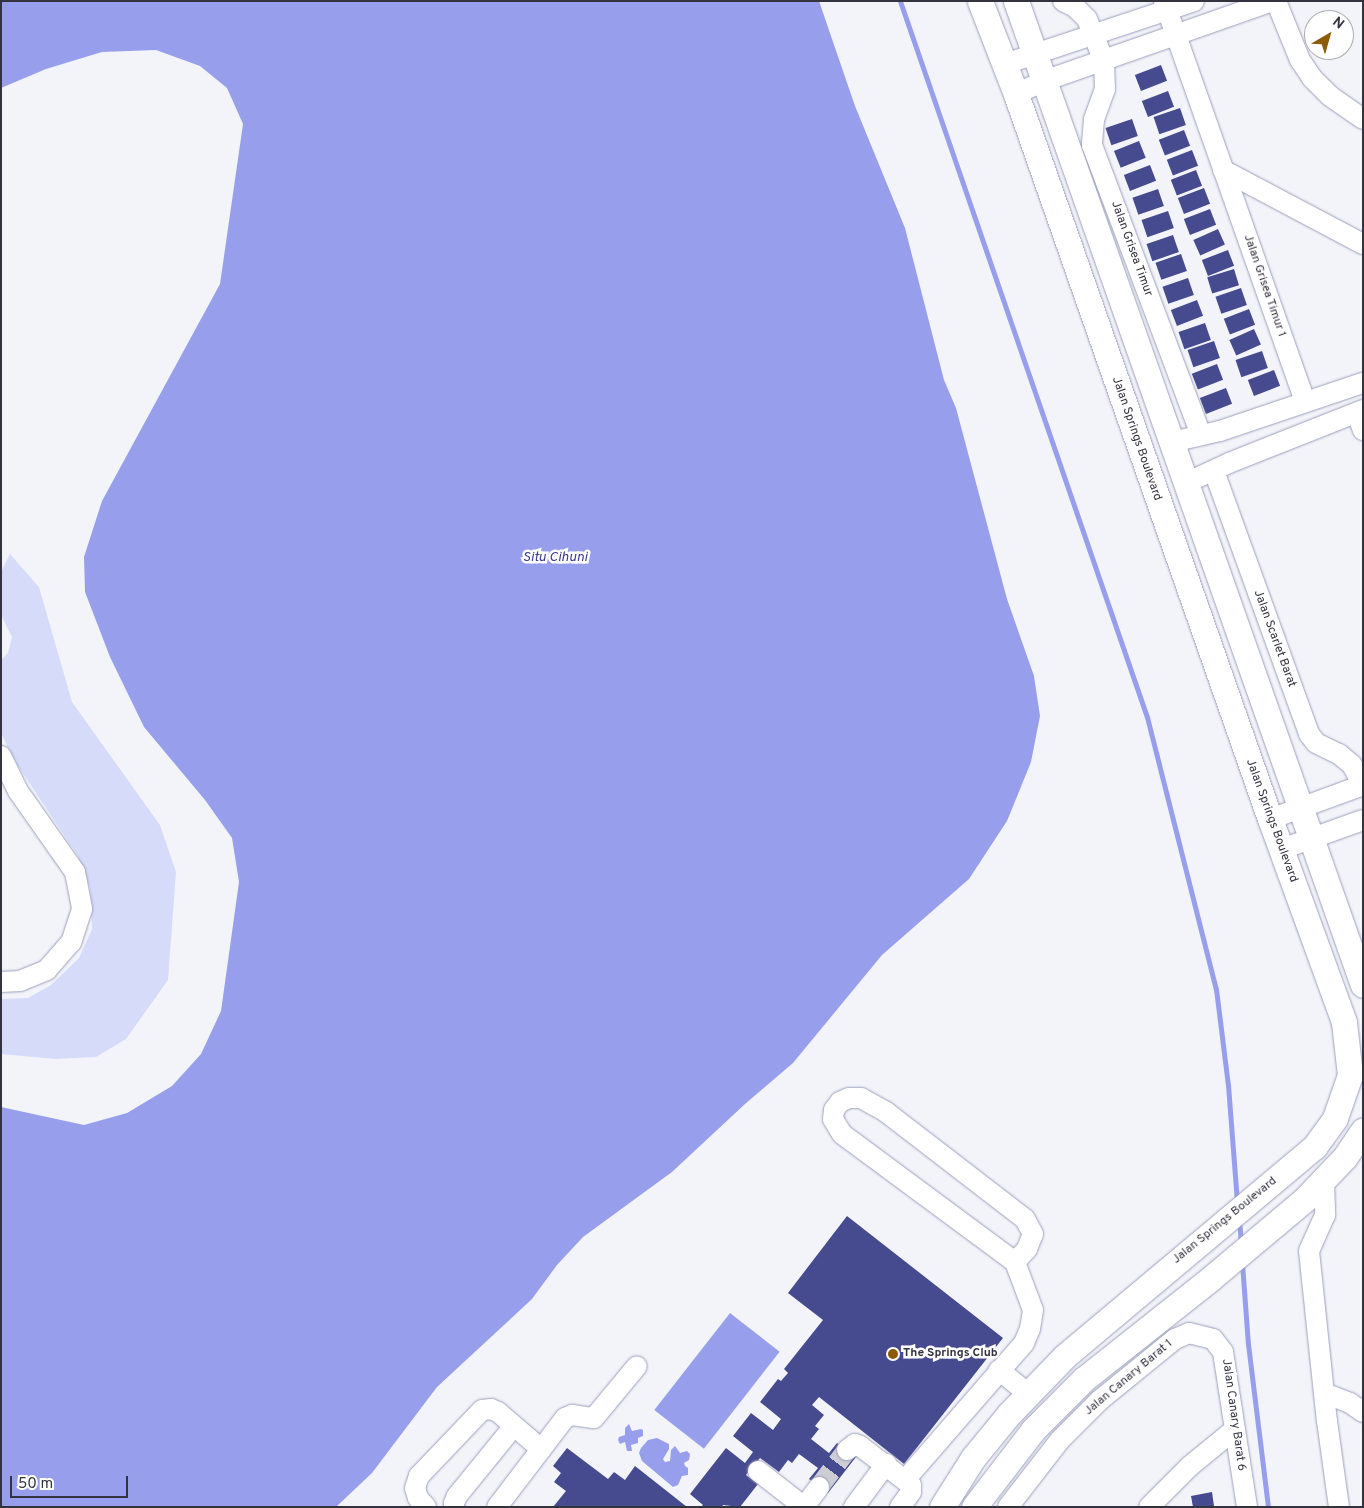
<!DOCTYPE html>
<style>
body{margin:0}
#map{position:relative;width:1364px;height:1508px;overflow:hidden;background:#f3f4fa;font-family:Overpass,sans-serif}
div>[style]{position:absolute}
.green>*{inset:0;background:#d6dbfa}
.water>*{inset:0;background:#979fec;transform-origin:0 0}
.stream>*{height:5px;margin:-2.5px;padding:0 2.5px;transform-origin:2.5px;border-radius:2.5px;background:#979fec}
.building>*{inset:0;background:#464a8f;transform-origin:0 0}
.minor-tunnel>*{height:20px;margin-top:-10px;transform-origin:0;background:repeating-linear-gradient(90deg,#cccdd5 0 20px,transparent 0 30px)}
.roads{filter:drop-shadow(0 0 1px #9a9fbb) drop-shadow(0 0 1px #9a9fbb)}
.minor>*{height:20px;margin:-10px;padding:0 10px;transform-origin:10px;border-radius:10px;background:#fff}
.major>*{height:25px;margin:-12.5px;padding:0 12.5px;transform-origin:12.5px;border-radius:12.5px;background:#fff}
.dots>*{width:14px;height:14px;translate:-50% -50%;box-sizing:border-box;border:2px solid #fff;border-radius:50%}
span{translate:-50% -50%;white-space:nowrap;text-align:center;line-height:1.15;-webkit-text-stroke:5px #fff;paint-order:stroke}
.street-label{font-size:12px;color:#32333f}
.poi-label{font-size:12px;color:#32333f;font-weight:700}
.left{translate:0 -50%;text-align:left}
.water-label{font-size:14px;color:#3b3a92;font-style:italic}
.frame{position:absolute;inset:0;border:2px solid #32333f;pointer-events:none}
.north{position:absolute;left:1304px;top:10px;width:50px;height:50px;box-sizing:border-box;background:#fff;border:1px solid #adadb2;border-radius:50%;rotate:38deg;font-size:14px;font-weight:700;line-height:20px;text-align:center;color:#32333f}
.north::after{content:'';display:block;margin:auto;width:18px;height:22px;background:#8d5a07;clip-path:polygon(50% 0,100% 100%,50% 72%,0 100%)}
.scale{position:absolute;left:10px;top:1476px;width:118px;height:22px;box-sizing:border-box;border:2px solid #32333f;border-top:0;padding-left:6px;font-size:15px;line-height:18px;white-space:nowrap;color:#32333f;-webkit-text-stroke:4px #fff;paint-order:stroke}
</style>
<div id="map">
<div class="green">
<i style="clip-path:polygon(10px 554px,39px 587px,72px 702px,160px 825px,176px 872px,168px 980px,126px 1039px,96px 1057px,56px 1059px,1px 1054px,1px 999px,28px 998px,51px 985px,79px 958px,92px 929px,90px 888px,78px 856px,14px 760px,1px 733px,1px 660px,8px 653px,12px 637px,1px 615px,1px 572px)"></i>
</div>
<div class="water">
<i style="clip-path:polygon(1px 1px,819px 1px,855px 106px,905px 228px,944px 380px,956px 408px,1007px 599px,1034px 676px,1040px 716px,1031px 762px,1007px 821px,969px 879px,882px 955px,793px 1063px,745px 1104px,672px 1172px,583px 1237px,557px 1265px,532px 1299px,437px 1387px,372px 1473px,336px 1507px,1px 1507px,1px 1107px,84px 1125px,127px 1113px,172px 1086px,201px 1054px,221px 1011px,239px 882px,232px 838px,205px 800px,144px 727px,110px 657px,85px 592px,84px 557px,102px 501px,220px 284px,243px 124px,227px 88px,200px 66px,156px 50px,102px 52px,46px 69px,1px 88px)"></i>
<i style="left:730px;top:1313px;width:63px;height:123px;rotate:38deg"></i>
<i style="clip-path:polygon(629px 1424px,632px 1431px,641px 1429px,643px 1430px,643px 1436px,638px 1438px,638px 1443px,631px 1445px,632px 1451px,627px 1451px,625px 1442px,620px 1444px,618px 1440px,619px 1437px,625px 1435px,625px 1428px)"></i>
<i style="clip-path:polygon(657px 1438px,669px 1444px,669px 1449px,663px 1459px,665px 1462px,670px 1461px,671px 1450px,675px 1446px,680px 1453px,687px 1451px,690px 1454px,689px 1460px,684px 1463px,685px 1466px,688px 1468px,688px 1475px,682px 1476px,678px 1485px,673px 1487px,642px 1461px,639px 1453px,641px 1448px,648px 1440px)"></i>
</div>
<div class="stream">
<i style="left:900px;top:1px;width:757px;rotate:70.97deg"></i>
<i style="left:1147px;top:717px;width:281px;rotate:75.8deg"></i>
<i style="left:1216px;top:989px;width:97px;rotate:82.9deg"></i>
<i style="left:1228px;top:1085px;width:117px;rotate:85.6deg"></i>
<i style="left:1239px;top:1220px;width:24px;rotate:85deg"></i>
<i style="left:1242px;top:1263px;width:81px;rotate:85.8deg"></i>
<i style="left:1248px;top:1344px;width:164px;rotate:83deg"></i>
</div>
<div class="building">
<i style="left:1161px;top:65px;width:17px;height:28px;rotate:69deg"></i>
<i style="left:1168px;top:91px;width:17px;height:28px;rotate:69deg"></i>
<i style="left:1180px;top:108px;width:18px;height:28px;rotate:71deg"></i>
<i style="left:1132px;top:119px;width:18px;height:28px;rotate:71deg"></i>
<i style="left:1184px;top:130px;width:17px;height:27px;rotate:69deg"></i>
<i style="left:1139px;top:141px;width:18px;height:27px;rotate:68deg"></i>
<i style="left:1192px;top:150px;width:17px;height:27px;rotate:69deg"></i>
<i style="left:1150px;top:165px;width:17px;height:28px;rotate:69deg"></i>
<i style="left:1196px;top:170px;width:17px;height:27px;rotate:69deg"></i>
<i style="left:1204px;top:188px;width:17px;height:28px;rotate:69deg"></i>
<i style="left:1158px;top:189px;width:18px;height:27px;rotate:71deg"></i>
<i style="left:1210px;top:209px;width:17px;height:28px;rotate:69deg"></i>
<i style="left:1168px;top:211px;width:18px;height:28px;rotate:71deg"></i>
<i style="left:1218px;top:229px;width:17px;height:27px;rotate:66deg"></i>
<i style="left:1173px;top:235px;width:18px;height:28px;rotate:71deg"></i>
<i style="left:1228px;top:250px;width:17px;height:28px;rotate:69deg"></i>
<i style="left:1181px;top:254px;width:18px;height:27px;rotate:71deg"></i>
<i style="left:1234px;top:269px;width:17px;height:28px;rotate:73deg"></i>
<i style="left:1188px;top:278px;width:18px;height:27px;rotate:71deg"></i>
<i style="left:1241px;top:288px;width:18px;height:27px;rotate:71deg"></i>
<i style="left:1197px;top:300px;width:17px;height:28px;rotate:69deg"></i>
<i style="left:1249px;top:309px;width:17px;height:27px;rotate:69deg"></i>
<i style="left:1205px;top:323px;width:18px;height:28px;rotate:71deg"></i>
<i style="left:1254px;top:329px;width:17px;height:27px;rotate:66deg"></i>
<i style="left:1214px;top:341px;width:18px;height:28px;rotate:71deg"></i>
<i style="left:1262px;top:351px;width:18px;height:28px;rotate:71deg"></i>
<i style="left:1217px;top:364px;width:17px;height:27px;rotate:69deg"></i>
<i style="left:1274px;top:370px;width:17px;height:28px;rotate:69deg"></i>
<i style="left:1226px;top:388px;width:17px;height:28px;rotate:69deg"></i>
<i style="clip-path:polygon(847px 1216px,1003px 1338px,904px 1464px,819px 1397px,812px 1405px,824px 1415px,815px 1426px,819px 1429px,811px 1439px,829px 1453px,837px 1443px,856px 1457px,828px 1493px,809px 1479px,818px 1468px,799px 1454px,792px 1463px,788px 1460px,779px 1472px,760px 1458px,746px 1475px,758px 1484px,740px 1507px,723px 1505px,722px 1507px,701px 1507px,703px 1505px,690px 1494px,726px 1448px,745px 1463px,753px 1452px,733px 1436px,751px 1413px,773px 1430px,781px 1419px,760px 1402px,778px 1379px,781px 1381px,788px 1373px,784px 1369px,823px 1320px,788px 1293px)"></i>
<i style="clip-path:polygon(567px 1448px,608px 1479px,614px 1472px,625px 1480px,635px 1466px,687px 1507px,553px 1507px,566px 1491px,554px 1482px,561px 1473px,553px 1466px)"></i>
<i style="clip-path:polygon(1212px 1492px,1214px 1506px,1193px 1507px,1191px 1496px)"></i>
</div>
<div class="minor-tunnel">
<i style="left:819px;top:1487px;width:46px;rotate:-52.9deg"></i>
</div>
<div class="roads">
<div class="minor">
<i style="left:1063px;top:1px;width:13px;rotate:27deg"></i>
<i style="left:1075px;top:7px;width:17px;rotate:45deg"></i>
<i style="left:1087px;top:19px;width:45px;rotate:68deg"></i>
<i style="left:1104px;top:61px;width:28px;rotate:88deg"></i>
<i style="left:1105px;top:89px;width:33px;rotate:110deg"></i>
<i style="left:1094px;top:120px;width:25px;rotate:95deg"></i>
<i style="left:1092px;top:145px;width:310px;rotate:69.4deg"></i>
<i style="left:1164px;top:1px;width:425px;rotate:70.6deg"></i>
<i style="left:1276px;top:1px;width:64px;rotate:67.9deg"></i>
<i style="left:1300px;top:60px;width:22px;rotate:56deg"></i>
<i style="left:1312px;top:78px;width:25px;rotate:45deg"></i>
<i style="left:1330px;top:96px;width:40px;rotate:34.9deg"></i>
<i style="left:1005px;top:64px;width:199px;rotate:-18.4deg"></i>
<i style="left:1016px;top:94px;width:31px;rotate:-25deg"></i>
<i style="left:1044px;top:81px;width:242px;rotate:-19.3deg"></i>
<i style="left:1223px;top:170px;width:158px;rotate:27.9deg"></i>
<i style="left:1357px;top:413px;width:18px;rotate:71deg"></i>
<i style="left:1172px;top:442px;width:49px;rotate:-12.9deg"></i>
<i style="left:1220px;top:431px;width:151px;rotate:-18.6deg"></i>
<i style="left:1214px;top:471px;width:280px;rotate:70.1deg"></i>
<i style="left:1309px;top:734px;width:11px;rotate:52deg"></i>
<i style="left:1316px;top:743px;width:25px;rotate:26deg"></i>
<i style="left:1339px;top:754px;width:17px;rotate:40deg"></i>
<i style="left:1352px;top:765px;width:23px;rotate:61deg"></i>
<i style="left:1363px;top:785px;width:99px;rotate:159.9deg"></i>
<i style="left:1186px;top:483px;width:47px;rotate:-24.9deg"></i>
<i style="left:1229px;top:463px;width:144px;rotate:-21.6deg"></i>
<i style="left:1px;top:756px;width:39px;rotate:64deg"></i>
<i style="left:18px;top:791px;width:99px;rotate:54.9deg"></i>
<i style="left:75px;top:872px;width:38px;rotate:79deg"></i>
<i style="left:82px;top:909px;width:35px;rotate:108deg"></i>
<i style="left:71px;top:942px;width:37px;rotate:131deg"></i>
<i style="left:47px;top:970px;width:29px;rotate:158deg"></i>
<i style="left:20px;top:981px;width:19px;rotate:177deg"></i>
<i style="left:1282px;top:849px;width:86px;rotate:-19.7deg"></i>
<i style="left:1324px;top:1181px;width:34px;rotate:88deg"></i>
<i style="left:1325px;top:1215px;width:39px;rotate:114deg"></i>
<i style="left:1309px;top:1251px;width:171px;rotate:84deg"></i>
<i style="left:1327px;top:1421px;width:87px;rotate:82.1deg"></i>
<i style="left:999px;top:1370px;width:36px;rotate:39deg"></i>
<i style="left:1324px;top:1393px;width:28px;rotate:21deg"></i>
<i style="left:1350px;top:1403px;width:16px;rotate:35deg"></i>
<i style="left:847px;top:1450px;width:10px;rotate:-37deg"></i>
<i style="left:855px;top:1444px;width:5px;rotate:22deg"></i>
<i style="left:860px;top:1446px;width:64px;rotate:37.4deg"></i>
<i style="left:911px;top:1485px;width:7px;rotate:90deg"></i>
<i style="left:911px;top:1492px;width:19px;rotate:126deg"></i>
<i style="left:758px;top:1471px;width:58px;rotate:38deg"></i>
<i style="left:804px;top:1507px;width:25px;rotate:-53deg"></i>
<i style="left:905px;top:1480px;width:181px;rotate:-49deg"></i>
<i style="left:1024px;top:1343px;width:15px;rotate:-67deg"></i>
<i style="left:1030px;top:1329px;width:19px;rotate:-81deg"></i>
<i style="left:1033px;top:1310px;width:51px;rotate:-110.6deg"></i>
<i style="left:1015px;top:1262px;width:215px;rotate:-143.5deg"></i>
<i style="left:842px;top:1134px;width:17px;rotate:-121deg"></i>
<i style="left:833px;top:1119px;width:9px;rotate:-84deg"></i>
<i style="left:834px;top:1110px;width:10px;rotate:-53deg"></i>
<i style="left:840px;top:1102px;width:10px;rotate:-24deg"></i>
<i style="left:849px;top:1098px;width:12px"></i>
<i style="left:861px;top:1098px;width:29px;rotate:29deg"></i>
<i style="left:886px;top:1112px;width:175px;rotate:37.6deg"></i>
<i style="left:1025px;top:1219px;width:17px;rotate:62deg"></i>
<i style="left:1033px;top:1234px;width:16px;rotate:112deg"></i>
<i style="left:1027px;top:1249px;width:18px;rotate:133deg"></i>
<i style="left:426px;top:1507px;width:12px;rotate:-132deg"></i>
<i style="left:418px;top:1498px;width:10px;rotate:-107deg"></i>
<i style="left:415px;top:1488px;width:13px;rotate:-72deg"></i>
<i style="left:419px;top:1476px;width:91px;rotate:-46.3deg"></i>
<i style="left:482px;top:1410px;width:9px;rotate:-6deg"></i>
<i style="left:491px;top:1409px;width:8px;rotate:23deg"></i>
<i style="left:498px;top:1412px;width:57px;rotate:40.7deg"></i>
<i style="left:454px;top:1507px;width:4px;rotate:-90deg"></i>
<i style="left:454px;top:1503px;width:8px;rotate:-67deg"></i>
<i style="left:457px;top:1496px;width:89px;rotate:-50.9deg"></i>
<i style="left:497px;top:1507px;width:112px;rotate:-52.6deg"></i>
<i style="left:565px;top:1418px;width:8px;rotate:-23deg"></i>
<i style="left:572px;top:1415px;width:22px;rotate:8deg"></i>
<i style="left:594px;top:1418px;width:67px;rotate:-50.4deg"></i>
<i style="left:854px;top:1507px;width:54px;rotate:-53.3deg"></i>
<i style="left:1008px;top:1507px;width:85px;rotate:-52.2deg"></i>
<i style="left:1060px;top:1440px;width:57px;rotate:-45deg"></i>
<i style="left:1100px;top:1400px;width:97px;rotate:-39.1deg"></i>
<i style="left:1175px;top:1339px;width:15px;rotate:-23deg"></i>
<i style="left:1189px;top:1333px;width:25px;rotate:14deg"></i>
<i style="left:1213px;top:1339px;width:16px;rotate:52deg"></i>
<i style="left:1223px;top:1352px;width:157px;rotate:81.2deg"></i>
<i style="left:1149px;top:1507px;width:58px;rotate:-45deg"></i>
<i style="left:1190px;top:1466px;width:58px;rotate:-39.4deg"></i>
</div>
<div class="major">
<i style="left:1016px;top:1px;width:1043px;rotate:70.58deg"></i>
<i style="left:942px;top:1507px;width:58px;rotate:-57.7deg"></i>
<i style="left:973px;top:1458px;width:57px;rotate:-50.7deg"></i>
<i style="left:1009px;top:1414px;width:81px;rotate:-46deg"></i>
<i style="left:1065px;top:1356px;width:326px;rotate:-40deg"></i>
<i style="left:1315px;top:1146px;width:34px;rotate:-54deg"></i>
<i style="left:1335px;top:1118px;width:46px;rotate:-70.8deg"></i>
<i style="left:1350px;top:1075px;width:53px;rotate:-96.5deg"></i>
<i style="left:1344px;top:1022px;width:216px;rotate:-110deg"></i>
<i style="left:1270px;top:819px;width:768px;rotate:-109.31deg"></i>
<i style="left:1016px;top:94px;width:100px;rotate:-111.2deg"></i>
<i style="left:974px;top:1507px;width:97px;rotate:-52.5deg"></i>
<i style="left:1033px;top:1430px;width:72px;rotate:-45deg"></i>
<i style="left:1084px;top:1379px;width:161px;rotate:-38.4deg"></i>
<i style="left:1210px;top:1279px;width:123px;rotate:-40deg"></i>
<i style="left:1304px;top:1200px;width:59px;rotate:-46.4deg"></i>
<i style="left:1345px;top:1157px;width:32px;rotate:-56deg"></i>
</div>
</div>
<div class="dots">
<i style="left:893px;top:1354px;background:#8d5a07"></i>
</div>
<div class="street-label">
<span style="left:1131px;top:249px;rotate:70deg">Jalan Grisea Timur</span>
<span style="left:1264px;top:286px;rotate:71deg">Jalan Grisea Timur 1</span>
<span style="left:1136px;top:439px;rotate:71deg">Jalan Springs Boulevard</span>
<span style="left:1274px;top:639px;rotate:70deg">Jalan Scarlet Barat</span>
<span style="left:1271px;top:821px;rotate:70deg">Jalan Springs Boulevard</span>
<span style="left:1225px;top:1221px;rotate:-39deg">Jalan Springs Boulevard</span>
<span style="left:1129px;top:1378px;rotate:-40deg">Jalan Canary Barat 1</span>
<span style="left:1233px;top:1415px;rotate:82deg">Jalan Canary Barat 6</span>
</div>
<div class="poi-label">
<span class="left" style="left:903px;top:1354px">The Springs Club</span>
</div>
<div class="water-label">
<span style="left:555px;top:558px">Situ Cihuni</span>
</div>
<div class="frame"></div>
<div class="north">N</div>
<div class="scale">50 m</div>
</div>
